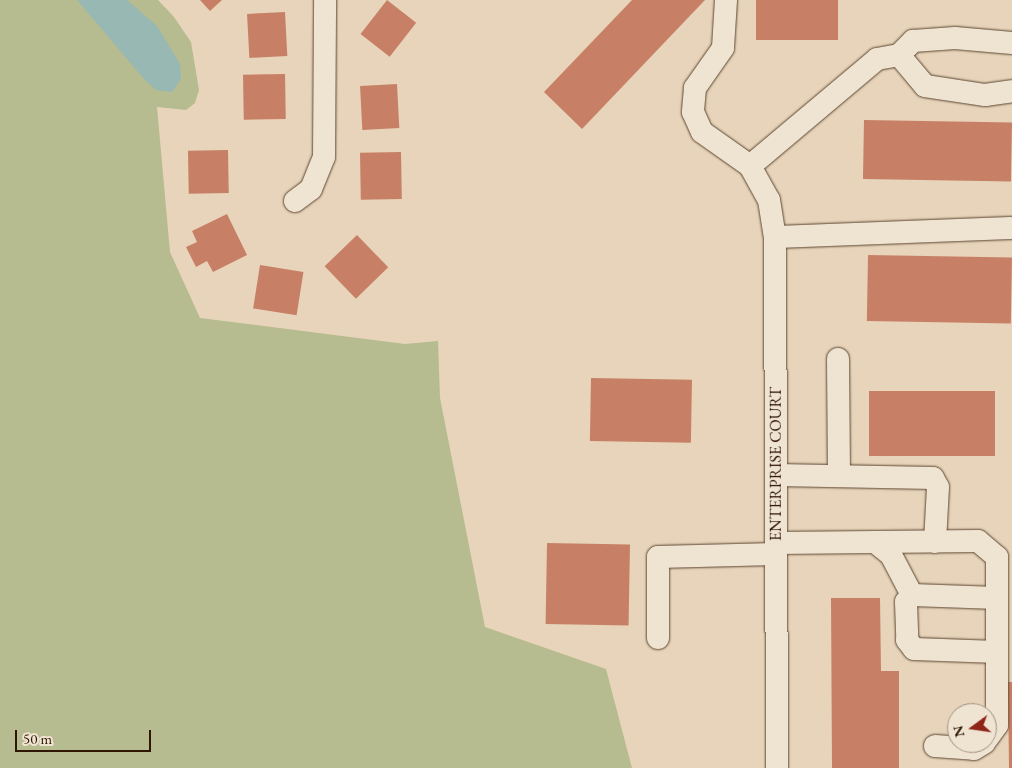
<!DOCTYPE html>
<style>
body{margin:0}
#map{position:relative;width:1012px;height:768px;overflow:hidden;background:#e7d4ba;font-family:"EB Garamond",serif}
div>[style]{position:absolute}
.green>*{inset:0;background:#b6bc8f}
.water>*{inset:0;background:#97b8b3}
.building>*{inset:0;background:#c78065;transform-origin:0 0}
.roads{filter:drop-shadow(0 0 1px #5d4631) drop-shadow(0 0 1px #5d4631)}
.minor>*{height:22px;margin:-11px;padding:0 11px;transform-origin:11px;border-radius:11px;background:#efe3d2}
span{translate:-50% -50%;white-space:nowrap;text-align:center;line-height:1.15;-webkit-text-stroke:5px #efe3d2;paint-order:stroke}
.street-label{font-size:16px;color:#2f1603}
.north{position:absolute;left:947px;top:703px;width:50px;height:50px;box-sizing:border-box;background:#efe3d2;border:1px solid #a2917f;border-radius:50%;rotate:256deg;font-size:14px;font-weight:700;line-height:20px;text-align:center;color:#2f1603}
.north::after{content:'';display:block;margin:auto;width:18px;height:22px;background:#8f2418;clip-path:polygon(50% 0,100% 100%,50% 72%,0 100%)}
.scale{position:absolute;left:15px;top:730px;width:136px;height:22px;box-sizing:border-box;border:2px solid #2f1603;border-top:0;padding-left:6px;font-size:15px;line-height:18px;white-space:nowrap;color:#2f1603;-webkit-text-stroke:4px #efe3d2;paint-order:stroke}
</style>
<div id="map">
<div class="green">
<i style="clip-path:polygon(0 0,158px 0,174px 17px,191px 42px,199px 90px,195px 103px,186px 110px,157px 107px,170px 252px,200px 318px,405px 344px,438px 341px,440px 398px,485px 627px,606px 669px,632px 768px,0 768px)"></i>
</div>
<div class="water">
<i style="clip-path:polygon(77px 0,127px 0,157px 26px,180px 64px,181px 79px,172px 92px,156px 90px,144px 79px)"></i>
</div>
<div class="building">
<i style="clip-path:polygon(200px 0,222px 0,210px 11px)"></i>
<i style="left:387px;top:0;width:37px;height:43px;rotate:38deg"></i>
<i style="clip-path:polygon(632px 0,705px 0,582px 129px,544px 92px)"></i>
<i style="left:756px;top:0;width:82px;height:40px"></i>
<i style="left:285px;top:12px;width:44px;height:38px;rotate:87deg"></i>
<i style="left:285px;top:74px;width:45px;height:42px;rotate:89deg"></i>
<i style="left:397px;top:84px;width:44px;height:37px;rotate:87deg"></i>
<i style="left:864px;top:120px;width:148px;height:59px;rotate:1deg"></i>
<i style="left:228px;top:150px;width:43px;height:40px;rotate:89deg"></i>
<i style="left:401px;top:152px;width:47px;height:41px;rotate:89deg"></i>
<i style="clip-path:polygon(227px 214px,247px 255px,213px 272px,207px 261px,196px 267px,186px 247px,197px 242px,192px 231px)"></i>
<i style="left:357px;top:235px;width:45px;height:45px;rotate:46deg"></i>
<i style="left:868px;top:255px;width:144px;height:66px;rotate:1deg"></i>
<i style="left:260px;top:265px;width:44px;height:44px;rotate:9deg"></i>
<i style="left:591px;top:378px;width:101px;height:63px;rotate:1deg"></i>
<i style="left:869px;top:391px;width:126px;height:65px"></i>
<i style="left:547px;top:543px;width:83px;height:81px;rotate:1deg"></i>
<i style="clip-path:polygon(831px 598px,880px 598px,881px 671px,899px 671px,899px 768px,832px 768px)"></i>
<i style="clip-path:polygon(1008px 682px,1012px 682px,1012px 768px,1009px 768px)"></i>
</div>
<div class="roads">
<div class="minor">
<i style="left:726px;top:0;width:48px;rotate:93.6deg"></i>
<i style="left:723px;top:48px;width:49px;rotate:125deg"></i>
<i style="left:695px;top:88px;width:24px;rotate:95deg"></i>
<i style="left:693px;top:112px;width:22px;rotate:66deg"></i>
<i style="left:702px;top:132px;width:59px;rotate:35.3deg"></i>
<i style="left:750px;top:166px;width:39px;rotate:61deg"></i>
<i style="left:769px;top:200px;width:37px;rotate:81deg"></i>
<i style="left:775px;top:237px;width:531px;rotate:89.78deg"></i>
<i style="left:899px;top:55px;width:40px;rotate:50deg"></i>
<i style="left:925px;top:86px;width:61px;rotate:8.5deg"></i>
<i style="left:985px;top:95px;width:27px;rotate:-8deg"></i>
<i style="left:750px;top:166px;width:166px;rotate:-40.1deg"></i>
<i style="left:877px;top:59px;width:22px;rotate:-10deg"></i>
<i style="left:899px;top:55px;width:20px;rotate:-45deg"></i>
<i style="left:913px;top:41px;width:42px;rotate:-4.1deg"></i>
<i style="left:955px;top:38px;width:57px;rotate:5deg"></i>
<i style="left:295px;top:201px;width:20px;rotate:-37deg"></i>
<i style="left:311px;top:189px;width:35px;rotate:-68deg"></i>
<i style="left:324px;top:157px;width:157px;rotate:-89.6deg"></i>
<i style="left:775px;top:237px;width:237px;rotate:-2.2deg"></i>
<i style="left:838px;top:359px;width:117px;rotate:89.5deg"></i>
<i style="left:776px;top:475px;width:157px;rotate:1.1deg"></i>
<i style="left:933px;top:478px;width:10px;rotate:61deg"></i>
<i style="left:938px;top:487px;width:55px;rotate:93.1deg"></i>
<i style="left:875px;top:542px;width:21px;rotate:39deg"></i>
<i style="left:891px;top:555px;width:45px;rotate:62.3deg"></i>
<i style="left:776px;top:543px;width:202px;rotate:-0.6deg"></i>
<i style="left:978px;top:541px;width:25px;rotate:40deg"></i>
<i style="left:997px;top:557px;width:168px;rotate:90deg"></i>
<i style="left:997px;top:725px;width:17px;rotate:126deg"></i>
<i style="left:997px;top:598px;width:85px;rotate:-178deg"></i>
<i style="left:912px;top:595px;width:9px;rotate:131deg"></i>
<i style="left:906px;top:602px;width:38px;rotate:88deg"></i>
<i style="left:907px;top:640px;width:11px;rotate:52deg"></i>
<i style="left:914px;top:649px;width:83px;rotate:2.1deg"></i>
<i style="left:658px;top:638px;width:81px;rotate:-90deg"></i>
<i style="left:658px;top:557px;width:118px;rotate:-1.5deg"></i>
<i style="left:935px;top:746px;width:39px;rotate:4deg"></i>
<i style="left:974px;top:749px;width:12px;rotate:-31deg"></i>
</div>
</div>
<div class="street-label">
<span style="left:776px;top:464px;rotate:-90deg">ENTERPRISE COURT</span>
</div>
<div class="north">N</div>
<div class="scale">50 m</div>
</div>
